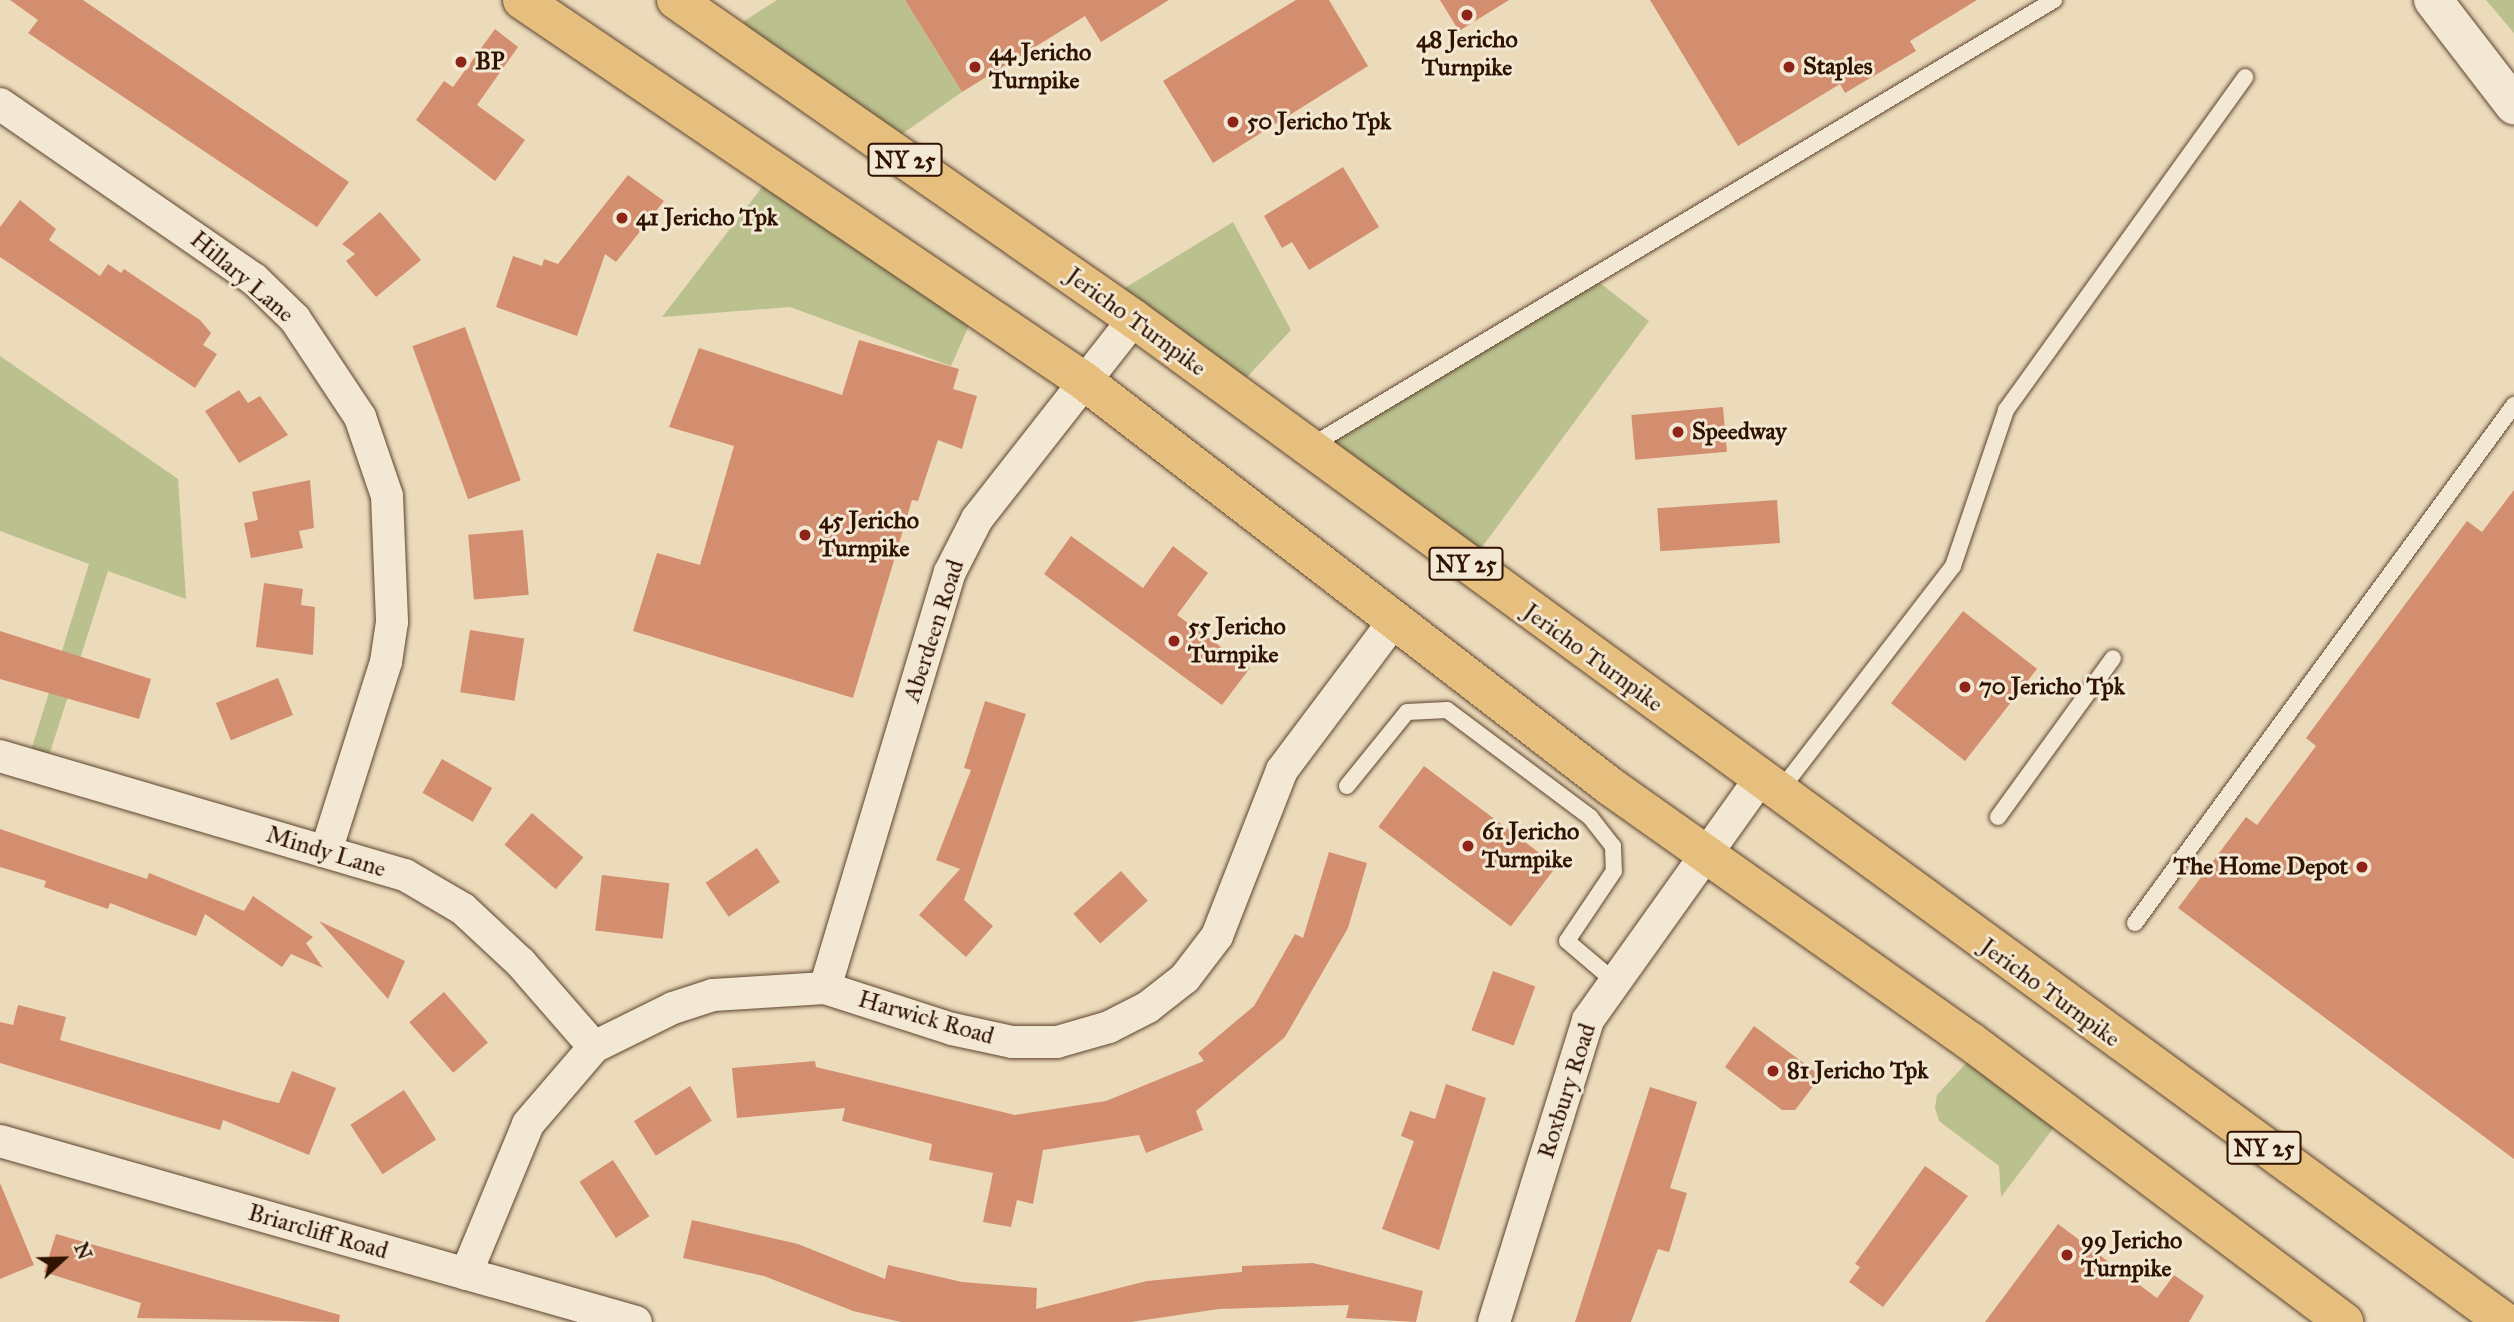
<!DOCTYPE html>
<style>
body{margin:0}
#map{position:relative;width:2514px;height:1322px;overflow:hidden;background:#ecdbbb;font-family:"IM FELL Great Primer",serif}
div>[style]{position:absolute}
.green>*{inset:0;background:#bac08e}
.building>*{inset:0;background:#d38e6f;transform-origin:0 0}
.roads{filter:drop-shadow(0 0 2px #5e442f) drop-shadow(0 0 2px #5e442f)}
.service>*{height:16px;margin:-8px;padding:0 8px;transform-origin:8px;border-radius:8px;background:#f3e8d3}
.minor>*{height:32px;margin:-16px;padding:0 16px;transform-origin:16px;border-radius:16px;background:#f3e8d3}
.secondary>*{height:38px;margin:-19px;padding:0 19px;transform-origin:19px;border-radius:19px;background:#f3e8d3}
.primary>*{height:38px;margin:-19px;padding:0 19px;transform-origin:19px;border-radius:19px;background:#e6be7e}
.dots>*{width:19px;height:19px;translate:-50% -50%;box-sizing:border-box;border:4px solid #f3e8d3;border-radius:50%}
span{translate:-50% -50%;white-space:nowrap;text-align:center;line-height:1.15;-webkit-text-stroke:6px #f3e8d3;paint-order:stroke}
.shield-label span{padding:2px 5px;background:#f3e8d3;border:2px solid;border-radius:5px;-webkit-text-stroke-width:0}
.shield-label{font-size:23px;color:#2f1200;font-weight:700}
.poi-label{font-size:24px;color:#2f1200;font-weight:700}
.left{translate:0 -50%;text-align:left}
.right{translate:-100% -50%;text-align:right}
.street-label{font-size:24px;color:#2f1200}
.north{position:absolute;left:28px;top:1224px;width:70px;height:70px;-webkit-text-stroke:5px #f3e8d3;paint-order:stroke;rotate:68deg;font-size:19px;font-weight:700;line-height:28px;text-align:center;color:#2f1200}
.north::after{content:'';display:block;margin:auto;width:24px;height:32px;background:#2f1200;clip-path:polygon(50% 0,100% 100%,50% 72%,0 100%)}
</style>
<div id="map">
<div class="green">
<i style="clip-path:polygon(777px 0,905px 0,962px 92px,885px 146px,724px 34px)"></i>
<i style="clip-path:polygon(2486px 0,2514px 0,2514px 33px)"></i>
<i style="clip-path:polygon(777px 168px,977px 307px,951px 366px,790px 307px,662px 317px)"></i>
<i style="clip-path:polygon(1233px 222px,1291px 330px,1233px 392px,1110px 297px)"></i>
<i style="clip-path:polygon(1592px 277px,1649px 321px,1468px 566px,1308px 447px)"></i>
<i style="clip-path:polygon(0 356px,178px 479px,186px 599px,108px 571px,46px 765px,28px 760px,89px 564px,0 531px)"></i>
<i style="clip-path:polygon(1980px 1048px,2065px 1113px,2001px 1197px,1999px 1166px,1939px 1121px,1935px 1108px,1937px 1095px)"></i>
</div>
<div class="building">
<i style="clip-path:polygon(10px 0,83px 0,349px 182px,317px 227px,28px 33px,38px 20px)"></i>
<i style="clip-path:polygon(905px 0,1169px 0,1101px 42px,1085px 16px,962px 92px)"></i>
<i style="clip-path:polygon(1296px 0,1329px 0,1368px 66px,1213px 163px,1163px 81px)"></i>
<i style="clip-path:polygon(1440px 0,1509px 0,1459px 31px)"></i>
<i style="clip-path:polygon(1650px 0,1977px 0,1910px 41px,1916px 51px,1845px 93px,1840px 84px,1738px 146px)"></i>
<i style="clip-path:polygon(495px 29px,518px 47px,477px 105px,525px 140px,495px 181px,416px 120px,444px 81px,453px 87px)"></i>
<i style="clip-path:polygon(1343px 167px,1379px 227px,1309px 270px,1292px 242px,1282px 248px,1264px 216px)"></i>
<i style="clip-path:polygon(628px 175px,664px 201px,616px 262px,605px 254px,577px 336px,496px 307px,513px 256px,542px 266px,544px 259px,558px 264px)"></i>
<i style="clip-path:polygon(20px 200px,56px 229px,49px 240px,100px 276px,108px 264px,121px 273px,124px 269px,200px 320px,211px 333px,203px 345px,217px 354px,195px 388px,0 257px,0 227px)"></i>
<i style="clip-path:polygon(380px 212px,421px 260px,376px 297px,346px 261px,355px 254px,342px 244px)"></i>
<i style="left:465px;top:327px;width:163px;height:56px;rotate:70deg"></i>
<i style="clip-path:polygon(859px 340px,959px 369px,953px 389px,977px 396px,962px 449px,938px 440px,918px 501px,912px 500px,853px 698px,633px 631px,657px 553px,700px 565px,734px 446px,669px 427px,699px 348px,842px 395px)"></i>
<i style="clip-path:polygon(239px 390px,248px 403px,260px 396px,288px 435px,239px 463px,205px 411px)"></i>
<i style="left:1723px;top:407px;width:45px;height:92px;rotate:85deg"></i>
<i style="clip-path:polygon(310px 480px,314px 528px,299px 531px,303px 548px,251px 558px,244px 523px,258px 520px,252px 492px)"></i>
<i style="clip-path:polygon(2514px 490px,2514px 1159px,2178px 908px,2246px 817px,2257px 825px,2316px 746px,2306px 738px,2467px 521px,2482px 532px)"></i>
<i style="left:1777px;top:500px;width:43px;height:120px;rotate:86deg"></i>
<i style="left:523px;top:530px;width:65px;height:55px;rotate:85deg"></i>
<i style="clip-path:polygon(1071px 536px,1143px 588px,1173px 546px,1208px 573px,1177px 615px,1250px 668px,1222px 705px,1044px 574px)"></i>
<i style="clip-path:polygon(264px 583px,303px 589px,301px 605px,315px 607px,313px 655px,256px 647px)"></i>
<i style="left:1963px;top:611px;width:94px;height:117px;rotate:38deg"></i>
<i style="left:470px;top:630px;width:55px;height:63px;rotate:9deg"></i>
<i style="clip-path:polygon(0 631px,151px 679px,139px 719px,0 679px)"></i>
<i style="left:278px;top:678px;width:40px;height:67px;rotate:68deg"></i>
<i style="clip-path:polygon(985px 701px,1026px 714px,964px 900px,993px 926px,966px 957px,919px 915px,960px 869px,936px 860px,971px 770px,964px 768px)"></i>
<i style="left:442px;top:759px;width:58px;height:39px;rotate:30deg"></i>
<i style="left:1424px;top:766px;width:166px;height:76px;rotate:37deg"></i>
<i style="left:532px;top:813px;width:68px;height:42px;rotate:41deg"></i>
<i style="clip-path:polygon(0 829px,147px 879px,149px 873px,244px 911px,253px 896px,313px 937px,306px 943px,323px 968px,291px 954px,282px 967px,205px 914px,196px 936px,110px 903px,108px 909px,44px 887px,46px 881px,0 867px)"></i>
<i style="left:757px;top:848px;width:41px;height:62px;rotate:56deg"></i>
<i style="clip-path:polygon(1329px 852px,1367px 863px,1348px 928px,1285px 1037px,1196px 1111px,1203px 1130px,1146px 1153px,1139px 1135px,1043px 1150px,1033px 1204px,1017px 1200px,1011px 1227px,983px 1222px,993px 1173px,929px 1160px,932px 1144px,842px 1121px,845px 1108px,737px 1118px,732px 1068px,815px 1061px,816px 1067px,1015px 1115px,1106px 1101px,1204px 1061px,1198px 1053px,1254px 1006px,1295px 934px,1303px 938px)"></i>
<i style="left:1121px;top:871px;width:40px;height:64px;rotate:48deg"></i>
<i style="left:602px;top:875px;width:68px;height:56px;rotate:7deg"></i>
<i style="clip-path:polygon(319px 921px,405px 961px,388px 999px)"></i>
<i style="left:1493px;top:971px;width:45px;height:63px;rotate:20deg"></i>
<i style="left:444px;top:992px;width:67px;height:46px;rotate:49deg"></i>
<i style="clip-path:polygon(18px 1005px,66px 1017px,60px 1040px,262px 1099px,279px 1103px,292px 1071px,336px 1088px,309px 1155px,223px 1120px,220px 1130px,0 1063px,0 1022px,13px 1025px)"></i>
<i style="clip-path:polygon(1754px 1026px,1821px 1076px,1795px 1110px,1782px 1110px,1725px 1067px)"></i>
<i style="clip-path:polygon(1446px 1084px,1486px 1098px,1439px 1250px,1382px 1229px,1414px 1141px,1401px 1136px,1410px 1111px,1435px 1119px)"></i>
<i style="left:690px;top:1086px;width:41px;height:66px;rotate:58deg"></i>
<i style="clip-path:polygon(1650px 1087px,1697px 1102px,1670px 1188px,1687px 1193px,1669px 1252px,1658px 1249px,1631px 1322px,1575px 1322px)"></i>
<i style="left:404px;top:1090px;width:59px;height:64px;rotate:57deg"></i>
<i style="left:613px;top:1160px;width:67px;height:40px;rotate:57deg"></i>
<i style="clip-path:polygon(1925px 1166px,1968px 1196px,1883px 1307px,1849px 1282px,1860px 1267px,1855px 1264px)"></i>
<i style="clip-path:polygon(0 1183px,34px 1265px,0 1279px)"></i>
<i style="clip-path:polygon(692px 1220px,798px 1244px,885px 1279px,888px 1265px,962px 1282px,1037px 1288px,1036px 1309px,1147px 1281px,1242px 1272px,1242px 1266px,1313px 1263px,1423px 1291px,1416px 1322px,1346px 1318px,1349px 1305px,1219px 1309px,1131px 1322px,901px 1322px,853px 1311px,764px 1276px,683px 1258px)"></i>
<i style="clip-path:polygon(2058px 1224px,2157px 1298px,2174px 1275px,2204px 1296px,2189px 1322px,1985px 1322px)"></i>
<i style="clip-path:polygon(56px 1234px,340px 1315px,339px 1322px,137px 1318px,141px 1303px,44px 1272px)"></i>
</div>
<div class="roads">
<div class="service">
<i style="left:1309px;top:447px;width:869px;rotate:-30.96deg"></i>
<i style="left:1347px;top:786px;width:95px;rotate:-51deg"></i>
<i style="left:1407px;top:712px;width:40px;rotate:-2.9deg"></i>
<i style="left:1447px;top:710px;width:179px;rotate:36.8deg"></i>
<i style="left:1590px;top:817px;width:37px;rotate:52deg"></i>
<i style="left:1613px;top:846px;width:25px;rotate:88deg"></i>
<i style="left:1614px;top:871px;width:84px;rotate:123.9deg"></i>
<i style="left:1567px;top:941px;width:62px;rotate:40.4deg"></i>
<i style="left:1779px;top:792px;width:285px;rotate:-52.4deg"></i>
<i style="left:1953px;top:566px;width:165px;rotate:-71.2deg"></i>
<i style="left:2006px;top:410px;width:410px;rotate:-54.3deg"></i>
<i style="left:1998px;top:817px;width:196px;rotate:-54.1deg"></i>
<i style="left:2135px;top:923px;width:642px;rotate:-53.81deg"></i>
</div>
<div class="minor">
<i style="left:0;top:104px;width:308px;rotate:34.6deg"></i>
<i style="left:254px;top:279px;width:57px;rotate:44.3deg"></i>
<i style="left:295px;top:319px;width:118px;rotate:56.4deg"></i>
<i style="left:360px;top:417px;width:83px;rotate:71.1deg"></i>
<i style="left:387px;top:496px;width:126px;rotate:87.7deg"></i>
<i style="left:392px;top:622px;width:40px;rotate:98.5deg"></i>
<i style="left:386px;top:662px;width:198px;rotate:107.6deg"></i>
<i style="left:0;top:756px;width:422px;rotate:16.4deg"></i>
<i style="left:405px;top:875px;width:67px;rotate:30.4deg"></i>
<i style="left:463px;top:909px;width:79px;rotate:43deg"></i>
<i style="left:521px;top:963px;width:111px;rotate:49deg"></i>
<i style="left:825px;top:988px;width:434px;rotate:-73.3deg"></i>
<i style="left:950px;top:572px;width:59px;rotate:-63deg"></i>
<i style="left:977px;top:519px;width:254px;rotate:-51.9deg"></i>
<i style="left:0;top:1141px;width:661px;rotate:15.89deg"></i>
<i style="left:466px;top:1274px;width:162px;rotate:-67.5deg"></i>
<i style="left:528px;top:1124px;width:101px;rotate:-49.4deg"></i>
<i style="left:594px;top:1047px;width:88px;rotate:-26.3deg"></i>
<i style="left:673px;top:1008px;width:42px;rotate:-18deg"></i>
<i style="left:713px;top:995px;width:112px;rotate:-3.6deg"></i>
<i style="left:825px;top:988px;width:133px;rotate:17.9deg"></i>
<i style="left:952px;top:1029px;width:61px;rotate:12.2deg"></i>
<i style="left:1012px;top:1042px;width:45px"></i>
<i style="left:1057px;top:1042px;width:54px;rotate:-16.1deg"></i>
<i style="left:1109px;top:1027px;width:44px;rotate:-27.1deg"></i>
<i style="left:1148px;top:1007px;width:47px;rotate:-38.1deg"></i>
<i style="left:1185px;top:978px;width:53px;rotate:-52.7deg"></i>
<i style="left:1217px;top:936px;width:178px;rotate:-68.6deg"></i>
<i style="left:1282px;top:770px;width:185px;rotate:-53.1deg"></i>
<i style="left:1494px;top:1322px;width:316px;rotate:-72.7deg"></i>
<i style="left:1588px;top:1020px;width:295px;rotate:-54.5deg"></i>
</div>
<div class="secondary">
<i style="left:2433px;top:0;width:133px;rotate:52.4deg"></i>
</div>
<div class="primary">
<i style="left:522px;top:0;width:679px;rotate:34.13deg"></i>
<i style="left:1084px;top:381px;width:665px;rotate:37.61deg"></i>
<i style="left:1611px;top:787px;width:440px;rotate:35.3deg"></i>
<i style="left:1970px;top:1041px;width:468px;rotate:36.9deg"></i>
<i style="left:676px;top:0;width:558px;rotate:34.86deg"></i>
<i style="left:1134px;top:319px;width:1699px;rotate:36.19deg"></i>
</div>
</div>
<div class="dots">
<i style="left:1467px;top:15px;background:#8f2418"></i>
<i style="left:461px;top:62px;background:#8f2418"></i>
<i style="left:975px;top:67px;background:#8f2418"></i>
<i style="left:1789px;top:67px;background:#8f2418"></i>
<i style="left:1233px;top:122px;background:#8f2418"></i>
<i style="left:622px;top:218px;background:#8f2418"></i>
<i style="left:1678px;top:432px;background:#8f2418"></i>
<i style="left:805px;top:535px;background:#8f2418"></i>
<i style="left:1174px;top:641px;background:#8f2418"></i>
<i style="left:1965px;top:687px;background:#8f2418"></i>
<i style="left:1468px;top:846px;background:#8f2418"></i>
<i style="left:2362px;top:867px;background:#8f2418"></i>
<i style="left:1773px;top:1071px;background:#8f2418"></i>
<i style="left:2067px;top:1255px;background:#8f2418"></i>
</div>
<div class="shield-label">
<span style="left:905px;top:160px">NY 25</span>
<span style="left:1466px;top:564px">NY 25</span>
<span style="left:2264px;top:1148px">NY 25</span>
</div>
<div class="poi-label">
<span style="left:1467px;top:54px">48 Jericho<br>Turnpike</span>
<span class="left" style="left:989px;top:67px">44 Jericho<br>Turnpike</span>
<span class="left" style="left:475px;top:62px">BP</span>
<span class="left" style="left:1803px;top:67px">Staples</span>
<span class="left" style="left:1247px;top:122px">50 Jericho Tpk</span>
<span class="left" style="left:636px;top:218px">41 Jericho Tpk</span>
<span class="left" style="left:1692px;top:432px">Speedway</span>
<span class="left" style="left:819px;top:535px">45 Jericho<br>Turnpike</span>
<span class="left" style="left:1188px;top:641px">55 Jericho<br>Turnpike</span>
<span class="left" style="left:1979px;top:687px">70 Jericho Tpk</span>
<span class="left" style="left:1482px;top:846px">61 Jericho<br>Turnpike</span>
<span class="right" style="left:2348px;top:867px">The Home Depot</span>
<span class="left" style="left:1787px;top:1071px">81 Jericho Tpk</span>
<span class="left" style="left:2081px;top:1255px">99 Jericho<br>Turnpike</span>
</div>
<div class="street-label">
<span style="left:242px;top:277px;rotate:40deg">Hillary Lane</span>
<span style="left:1136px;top:322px;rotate:36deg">Jericho Turnpike</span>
<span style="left:934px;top:631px;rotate:-72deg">Aberdeen Road</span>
<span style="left:1593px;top:658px;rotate:36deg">Jericho Turnpike</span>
<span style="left:326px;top:852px;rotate:17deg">Mindy Lane</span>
<span style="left:2050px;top:993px;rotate:36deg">Jericho Turnpike</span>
<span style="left:926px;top:1018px;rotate:16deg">Harwick Road</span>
<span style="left:1567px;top:1091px;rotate:-72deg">Roxbury Road</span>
<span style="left:318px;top:1232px;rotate:16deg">Briarcliff Road</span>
</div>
<div class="north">N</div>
</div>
